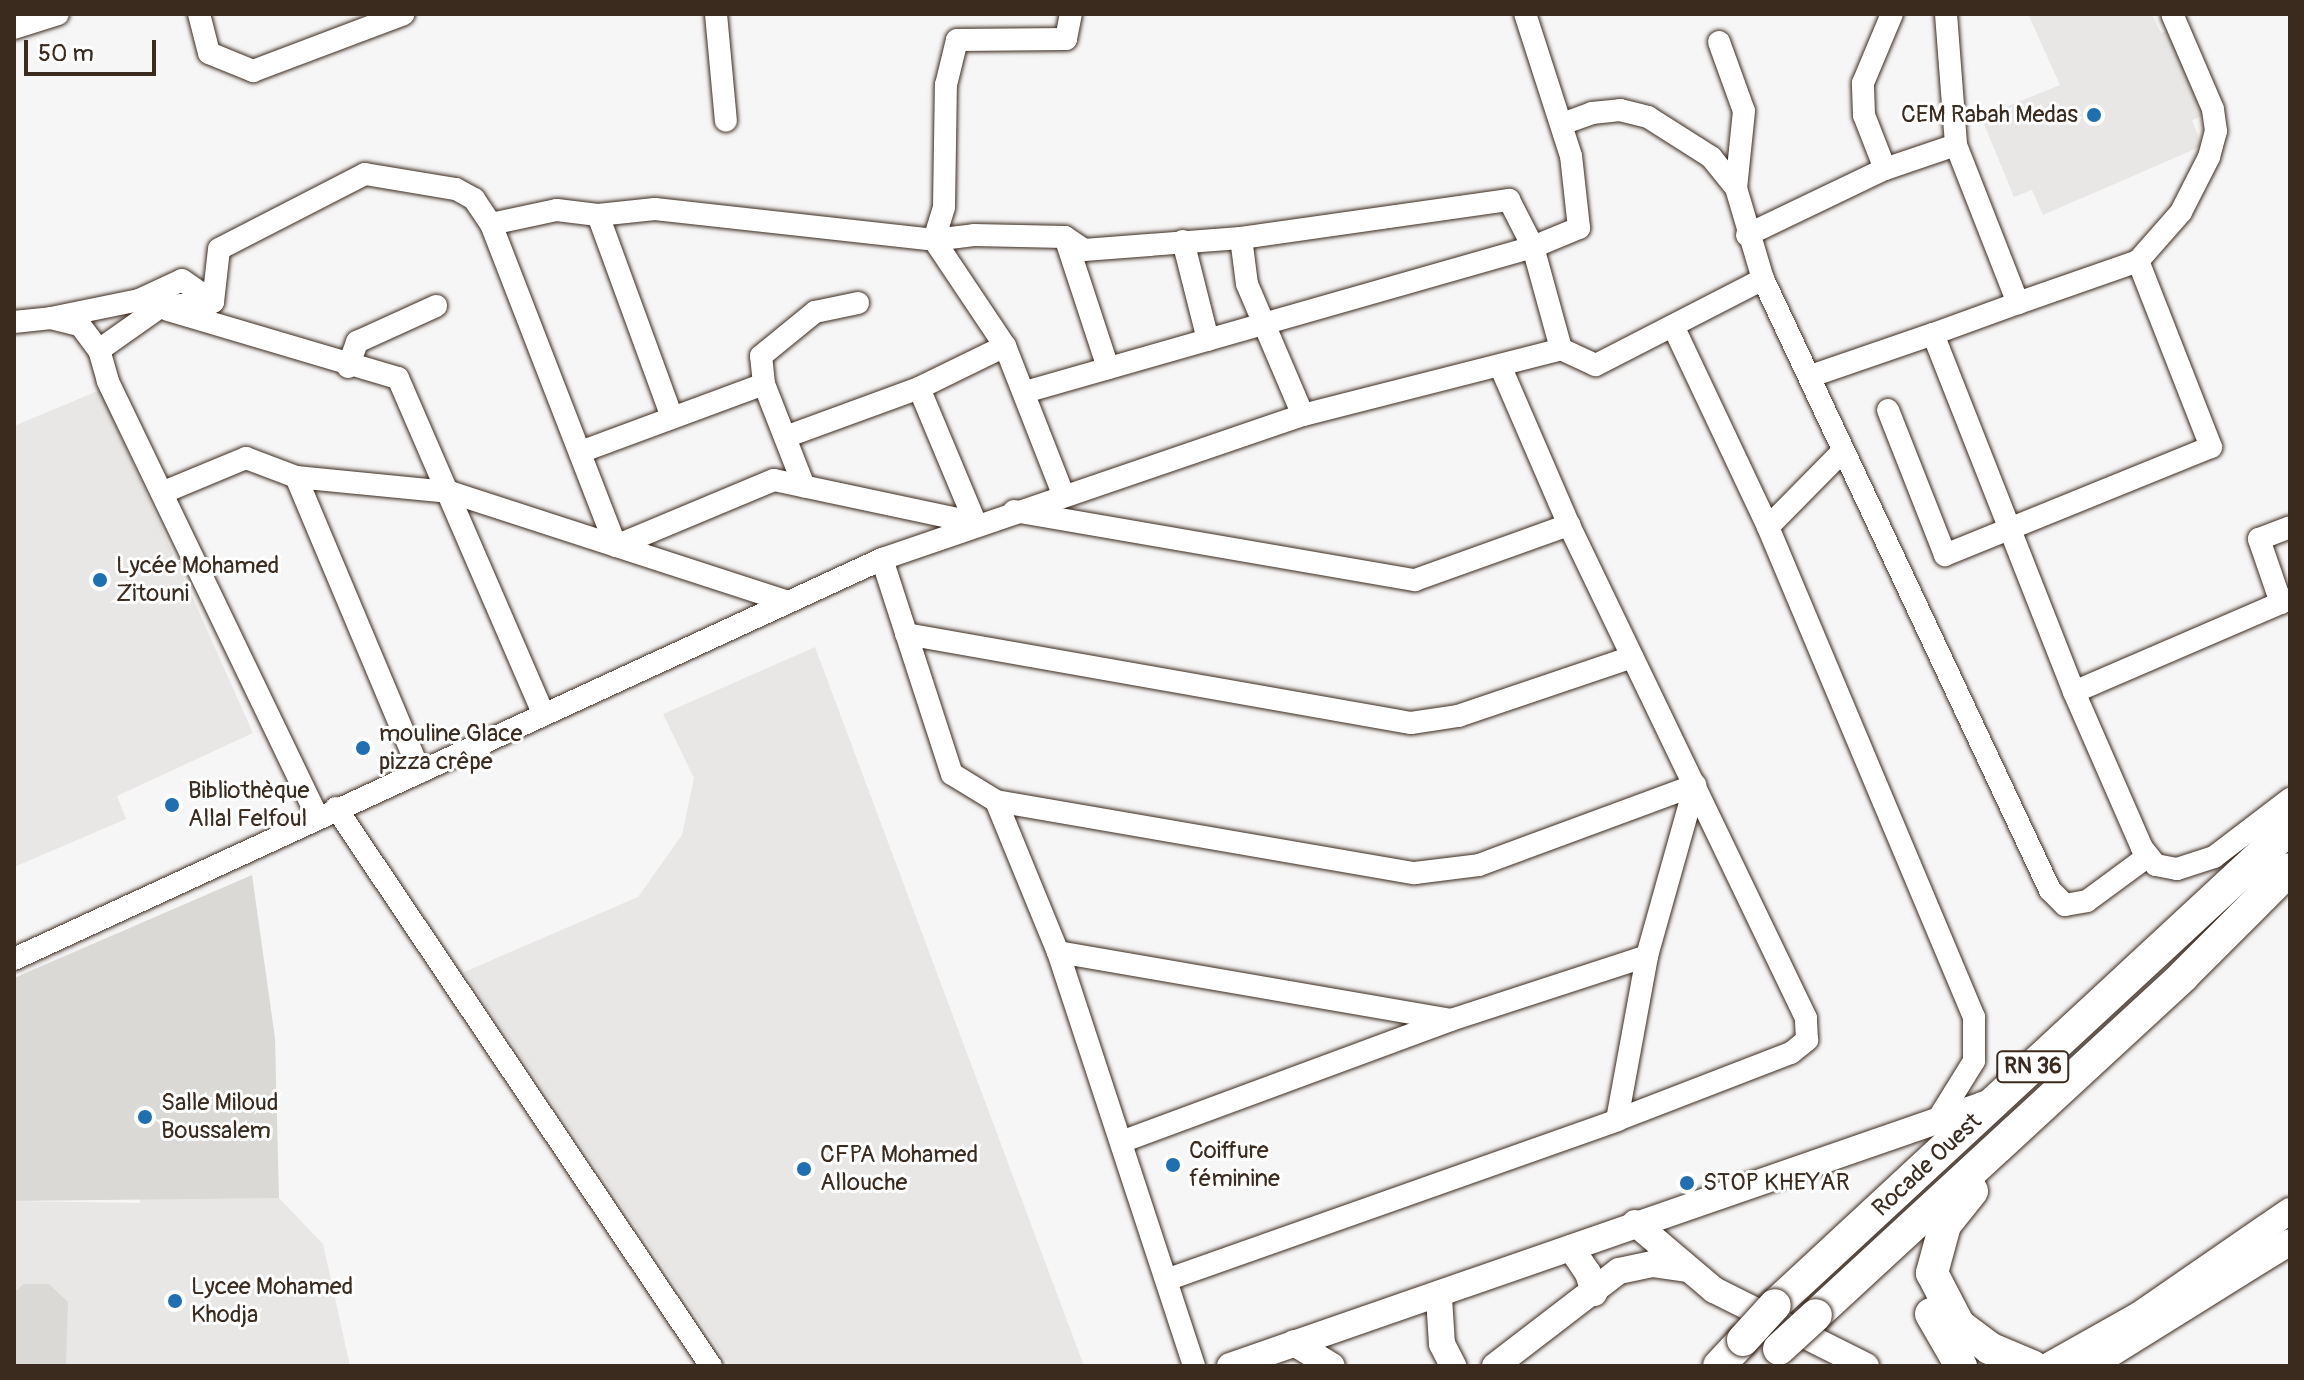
<!DOCTYPE html>
<meta charset="utf-8">
<style>
body{margin:0}
#map{position:relative;width:2304px;height:1380px;overflow:hidden;background:#f7f6f6;font-family:Pangolin,sans-serif}
div>[style]{position:absolute}
.built>*{inset:0;background:#e9e7e6}
.green>*{inset:0;background:#dbd9d6}
.roads{filter:drop-shadow(0 0 2px #3b2a1e) drop-shadow(0 0 2px #3b2a1e)}
.minor>*{height:22px;margin:-11px;padding:0 11px;transform-origin:11px;border-radius:11px;background:#fff}
.major>*{height:26px;margin:-13px;padding:0 13px;transform-origin:13px;border-radius:13px;background:#fff}
.highway>*{height:32px;margin:-16px;padding:0 16px;transform-origin:16px;border-radius:16px;background:#fff}
.bridges{filter:drop-shadow(0 0 2px #3b2a1e) drop-shadow(0 0 2px #3b2a1e)}
.highway-bridge>*{height:32px;margin:-16px;padding:0 16px;transform-origin:16px;border-radius:16px;background:#fff}
.dots>*{width:22px;height:22px;translate:-50% -50%;box-sizing:border-box;border:4px solid #fff;border-radius:50%}
span{translate:-50% -50%;white-space:nowrap;text-align:center;line-height:1.15;-webkit-text-stroke:6px #fff;paint-order:stroke}
.shield-label span{padding:2px 6px;background:#fff;border:2px solid;border-radius:6px;-webkit-text-stroke-width:0}
.shield-label{font-size:22px;color:#3b2a1e;font-weight:700}
.poi-label{font-size:24px;color:#3b2a1e}
.right{translate:-100% -50%;text-align:right}
.left{translate:0 -50%;text-align:left}
.street-label{font-size:24px;color:#3b2a1e}
.frame{position:absolute;inset:0;border:16px solid #3b2a1e;pointer-events:none}
.scale{position:absolute;left:24px;top:40px;width:132px;height:36px;box-sizing:border-box;border:4px solid #3b2a1e;border-top:0;padding-left:10px;font-size:24px;line-height:28px;white-space:nowrap;color:#3b2a1e;-webkit-text-stroke:6px #fff;paint-order:stroke}
</style>
<div id="map">
<div class="built">
<i style="clip-path:polygon(2028px 14px,2152px 14px,2161px 33px,2171px 29px,2208px 114px,2192px 120px,2202px 146px,2043px 215px,2032px 190px,2014px 197px,1981px 117px,2060px 85px)"></i>
<i style="clip-path:polygon(100px 390px,253px 733px,117px 796px,126px 819px,14px 867px,14px 426px)"></i>
<i style="clip-path:polygon(815px 647px,1084px 1366px,730px 1366px,464px 972px,638px 897px,682px 835px,694px 778px,663px 714px)"></i>
<i style="clip-path:polygon(140px 1196px,279px 1198px,323px 1244px,350px 1366px,14px 1366px,14px 1201px,140px 1203px)"></i>
</div>
<div class="green">
<i style="clip-path:polygon(252px 875px,275px 1038px,279px 1198px,14px 1201px,14px 978px)"></i>
<i style="clip-path:polygon(24px 1284px,49px 1284px,68px 1302px,66px 1366px,14px 1366px,14px 1292px)"></i>
</div>
<div class="roads">
<div class="minor">
<i style="left:199px;top:14px;width:40px;rotate:75.6deg"></i>
<i style="left:209px;top:53px;width:48px;rotate:22.2deg"></i>
<i style="left:253px;top:71px;width:161px;rotate:-20.7deg"></i>
<i style="left:716px;top:14px;width:107px;rotate:84.7deg"></i>
<i style="left:1946px;top:14px;width:131px;rotate:85.6deg"></i>
<i style="left:14px;top:28px;width:46px;rotate:-17.7deg"></i>
<i style="left:1719px;top:42px;width:73px;rotate:70.1deg"></i>
<i style="left:1744px;top:111px;width:77px;rotate:95.9deg"></i>
<i style="left:1736px;top:188px;width:95px;rotate:73.5deg"></i>
<i style="left:1763px;top:279px;width:675px;rotate:64.84deg"></i>
<i style="left:2050px;top:890px;width:21px;rotate:45deg"></i>
<i style="left:2065px;top:905px;width:22px;rotate:-10deg"></i>
<i style="left:2087px;top:901px;width:74px;rotate:-36.3deg"></i>
<i style="left:1562px;top:124px;width:32px;rotate:-20deg"></i>
<i style="left:1592px;top:113px;width:28px;rotate:-6deg"></i>
<i style="left:1620px;top:110px;width:29px;rotate:14deg"></i>
<i style="left:1648px;top:117px;width:75px;rotate:32.4deg"></i>
<i style="left:1711px;top:157px;width:40px;rotate:51deg"></i>
<i style="left:1885px;top:169px;width:75px;rotate:-18.7deg"></i>
<i style="left:1956px;top:145px;width:170px;rotate:68.6deg"></i>
<i style="left:2018px;top:303px;width:127px;rotate:-19.3deg"></i>
<i style="left:2138px;top:261px;width:65px;rotate:-48.7deg"></i>
<i style="left:2181px;top:212px;width:62px;rotate:-63deg"></i>
<i style="left:2209px;top:157px;width:27px;rotate:-75deg"></i>
<i style="left:2216px;top:131px;width:22px;rotate:-98deg"></i>
<i style="left:2213px;top:109px;width:103px;rotate:-113.3deg"></i>
<i style="left:598px;top:215px;width:215px;rotate:69.9deg"></i>
<i style="left:491px;top:224px;width:345px;rotate:68.8deg"></i>
<i style="left:616px;top:546px;width:171px;rotate:-22.7deg"></i>
<i style="left:774px;top:480px;width:207px;rotate:12deg"></i>
<i style="left:1747px;top:235px;width:153px;rotate:-25.6deg"></i>
<i style="left:1885px;top:169px;width:58px;rotate:-111.3deg"></i>
<i style="left:1864px;top:115px;width:32px;rotate:-92deg"></i>
<i style="left:1863px;top:83px;width:75px;rotate:-67.2deg"></i>
<i style="left:1065px;top:237px;width:138px;rotate:71.8deg"></i>
<i style="left:1241px;top:238px;width:271px;rotate:-8.1deg"></i>
<i style="left:1509px;top:200px;width:53px;rotate:62.9deg"></i>
<i style="left:1533px;top:247px;width:106px;rotate:74.6deg"></i>
<i style="left:1183px;top:241px;width:102px;rotate:75.8deg"></i>
<i style="left:168px;top:310px;width:240px;rotate:16.5deg"></i>
<i style="left:398px;top:378px;width:365px;rotate:66.6deg"></i>
<i style="left:51px;top:318px;width:90px;rotate:-11.6deg"></i>
<i style="left:139px;top:300px;width:47px;rotate:-24.9deg"></i>
<i style="left:182px;top:280px;width:38px;rotate:35deg"></i>
<i style="left:14px;top:322px;width:37px;rotate:-6deg"></i>
<i style="left:51px;top:318px;width:30px;rotate:14deg"></i>
<i style="left:80px;top:325px;width:31px;rotate:53deg"></i>
<i style="left:1674px;top:328px;width:220px;rotate:64.7deg"></i>
<i style="left:1768px;top:527px;width:532px;rotate:67.2deg"></i>
<i style="left:1974px;top:1017px;width:44px;rotate:90deg"></i>
<i style="left:1974px;top:1061px;width:68px;rotate:121.8deg"></i>
<i style="left:1933px;top:334px;width:90px;rotate:-20deg"></i>
<i style="left:348px;top:367px;width:27px;rotate:-70deg"></i>
<i style="left:357px;top:342px;width:87px;rotate:-24.5deg"></i>
<i style="left:1811px;top:376px;width:129px;rotate:-19deg"></i>
<i style="left:1933px;top:334px;width:385px;rotate:68.5deg"></i>
<i style="left:2074px;top:692px;width:170px;rotate:66.4deg"></i>
<i style="left:2142px;top:848px;width:22px;rotate:51deg"></i>
<i style="left:2156px;top:865px;width:21px;rotate:11deg"></i>
<i style="left:2177px;top:869px;width:39px;rotate:-18deg"></i>
<i style="left:2214px;top:857px;width:96px;rotate:-37.3deg"></i>
<i style="left:764px;top:384px;width:28px;rotate:-96deg"></i>
<i style="left:761px;top:356px;width:70px;rotate:-39.2deg"></i>
<i style="left:815px;top:312px;width:44px;rotate:-11.8deg"></i>
<i style="left:919px;top:388px;width:147px;rotate:67.3deg"></i>
<i style="left:1025px;top:392px;width:528px;rotate:-15.93deg"></i>
<i style="left:1533px;top:247px;width:50px;rotate:-22.4deg"></i>
<i style="left:1579px;top:228px;width:72px;rotate:-96.3deg"></i>
<i style="left:1571px;top:156px;width:149px;rotate:-107.9deg"></i>
<i style="left:1888px;top:410px;width:156px;rotate:68.5deg"></i>
<i style="left:1945px;top:555px;width:287px;rotate:-22.1deg"></i>
<i style="left:2211px;top:447px;width:200px;rotate:-111.4deg"></i>
<i style="left:788px;top:436px;width:140px;rotate:-20.1deg"></i>
<i style="left:919px;top:388px;width:96px;rotate:-26deg"></i>
<i style="left:583px;top:451px;width:193px;rotate:-20.3deg"></i>
<i style="left:764px;top:384px;width:110px;rotate:68.6deg"></i>
<i style="left:296px;top:477px;width:320px;rotate:67.2deg"></i>
<i style="left:164px;top:492px;width:89px;rotate:-22.5deg"></i>
<i style="left:246px;top:458px;width:53px;rotate:20.8deg"></i>
<i style="left:296px;top:477px;width:155px;rotate:5.6deg"></i>
<i style="left:450px;top:492px;width:355px;rotate:18deg"></i>
<i style="left:1063px;top:494px;width:159px;rotate:-111.4deg"></i>
<i style="left:1005px;top:346px;width:128px;rotate:-123.8deg"></i>
<i style="left:934px;top:240px;width:34px;rotate:-73deg"></i>
<i style="left:944px;top:207px;width:122px;rotate:-89.1deg"></i>
<i style="left:946px;top:85px;width:46px;rotate:-76.3deg"></i>
<i style="left:957px;top:40px;width:109px;rotate:-0.5deg"></i>
<i style="left:1066px;top:39px;width:25px;rotate:-79deg"></i>
<i style="left:1014px;top:511px;width:407px;rotate:9.8deg"></i>
<i style="left:1415px;top:580px;width:164px;rotate:-19.7deg"></i>
<i style="left:1768px;top:527px;width:107px;rotate:-45.4deg"></i>
<i style="left:882px;top:559px;width:226px;rotate:72deg"></i>
<i style="left:952px;top:774px;width:52px;rotate:31.5deg"></i>
<i style="left:996px;top:801px;width:163px;rotate:67.7deg"></i>
<i style="left:1058px;top:952px;width:436px;rotate:71.8deg"></i>
<i style="left:2281px;top:603px;width:68px;rotate:-109deg"></i>
<i style="left:2259px;top:539px;width:33px;rotate:-21deg"></i>
<i style="left:906px;top:634px;width:513px;rotate:10deg"></i>
<i style="left:1411px;top:723px;width:48px;rotate:-8.5deg"></i>
<i style="left:1458px;top:716px;width:184px;rotate:-18.7deg"></i>
<i style="left:2074px;top:692px;width:235px;rotate:-23.3deg"></i>
<i style="left:996px;top:801px;width:425px;rotate:9.8deg"></i>
<i style="left:1415px;top:873px;width:64px;rotate:-7.1deg"></i>
<i style="left:1479px;top:865px;width:230px;rotate:-20.3deg"></i>
<i style="left:336px;top:808px;width:672px;rotate:56.1deg"></i>
<i style="left:318px;top:818px;width:485px;rotate:-115.7deg"></i>
<i style="left:108px;top:381px;width:32px;rotate:-106deg"></i>
<i style="left:99px;top:350px;width:75px;rotate:-35.2deg"></i>
<i style="left:160px;top:307px;width:53px;rotate:-5.4deg"></i>
<i style="left:213px;top:302px;width:53px;rotate:-83.5deg"></i>
<i style="left:219px;top:249px;width:164px;rotate:-27.2deg"></i>
<i style="left:365px;top:174px;width:92px;rotate:9.4deg"></i>
<i style="left:456px;top:189px;width:21px;rotate:29deg"></i>
<i style="left:474px;top:199px;width:30px;rotate:56deg"></i>
<i style="left:491px;top:224px;width:67px;rotate:-12deg"></i>
<i style="left:557px;top:210px;width:41px;rotate:7deg"></i>
<i style="left:598px;top:215px;width:57px;rotate:-6deg"></i>
<i style="left:655px;top:209px;width:281px;rotate:6.3deg"></i>
<i style="left:934px;top:240px;width:40px;rotate:-7.1deg"></i>
<i style="left:974px;top:235px;width:91px;rotate:1.3deg"></i>
<i style="left:1065px;top:237px;width:23px;rotate:34deg"></i>
<i style="left:1084px;top:250px;width:157px;rotate:-4.4deg"></i>
<i style="left:1241px;top:238px;width:46px;rotate:82.6deg"></i>
<i style="left:1247px;top:284px;width:142px;rotate:66.9deg"></i>
<i style="left:1058px;top:952px;width:398px;rotate:9.8deg"></i>
<i style="left:14px;top:959px;width:956px;rotate:-24.74deg"></i>
<i style="left:882px;top:559px;width:445px;rotate:-18.9deg"></i>
<i style="left:1303px;top:415px;width:266px;rotate:-14.3deg"></i>
<i style="left:1561px;top:349px;width:38px;rotate:25deg"></i>
<i style="left:1596px;top:365px;width:188px;rotate:-27.2deg"></i>
<i style="left:1617px;top:1120px;width:167px;rotate:-79.6deg"></i>
<i style="left:1647px;top:956px;width:178px;rotate:-74.3deg"></i>
<i style="left:1121px;top:1142px;width:352px;rotate:-20.3deg"></i>
<i style="left:1451px;top:1020px;width:206px;rotate:-18.1deg"></i>
<i style="left:1169px;top:1279px;width:475px;rotate:-19.5deg"></i>
<i style="left:1617px;top:1120px;width:186px;rotate:-21.1deg"></i>
<i style="left:1791px;top:1053px;width:21px;rotate:-39deg"></i>
<i style="left:1807px;top:1040px;width:22px;rotate:-93deg"></i>
<i style="left:1806px;top:1018px;width:547px;rotate:-115.68deg"></i>
<i style="left:1569px;top:525px;width:171px;rotate:-113.4deg"></i>
</div>
<div class="major">
<i style="left:1635px;top:1223px;width:104px;rotate:40.3deg"></i>
<i style="left:1714px;top:1290px;width:170px;rotate:26.6deg"></i>
<i style="left:1571px;top:1248px;width:30px;rotate:56deg"></i>
<i style="left:1588px;top:1273px;width:21px;rotate:73deg"></i>
<i style="left:1439px;top:1298px;width:46px;rotate:86.3deg"></i>
<i style="left:1442px;top:1344px;width:25px;rotate:63deg"></i>
<i style="left:1294px;top:1343px;width:44px;rotate:31.2deg"></i>
<i style="left:1230px;top:1366px;width:809px;rotate:-19.13deg"></i>
<i style="left:1495px;top:1366px;width:156px;rotate:-37.5deg"></i>
<i style="left:1619px;top:1271px;width:34px;rotate:-12deg"></i>
<i style="left:1652px;top:1264px;width:35px;rotate:8deg"></i>
<i style="left:2048px;top:1366px;width:104px;rotate:-29.3deg"></i>
<i style="left:2139px;top:1315px;width:183px;rotate:-34.6deg"></i>
<i style="left:2091px;top:1366px;width:234px;rotate:-31.9deg"></i>
</div>
<div class="highway">
<i style="left:1972px;top:1191px;width:43px;rotate:128.5deg"></i>
<i style="left:1945px;top:1225px;width:50px;rotate:105.2deg"></i>
<i style="left:1932px;top:1273px;width:59px;rotate:62.6deg"></i>
<i style="left:1959px;top:1325px;width:38px;rotate:37deg"></i>
<i style="left:1989px;top:1348px;width:47px;rotate:22.7deg"></i>
<i style="left:1775px;top:1305px;width:702px;rotate:-42.81deg"></i>
<i style="left:1931px;top:1314px;width:60px;rotate:60deg"></i>
<i style="left:1816px;top:1315px;width:500px;rotate:-42.7deg"></i>
<i style="left:2183px;top:976px;width:151px;rotate:-45deg"></i>
<i style="left:1719px;top:1366px;width:35px;rotate:-47deg"></i>
</div>
</div>
<div class="bridges">
<div class="highway-bridge">
<i style="left:1743px;top:1340px;width:47px;rotate:-47.6deg"></i>
<i style="left:1779px;top:1349px;width:50px;rotate:-42.6deg"></i>
</div>
</div>
<div class="dots">
<i style="left:2094px;top:115px;background:#1f6fb2"></i>
<i style="left:100px;top:580px;background:#1f6fb2"></i>
<i style="left:363px;top:748px;background:#1f6fb2"></i>
<i style="left:172px;top:805px;background:#1f6fb2"></i>
<i style="left:145px;top:1117px;background:#1f6fb2"></i>
<i style="left:1173px;top:1165px;background:#1f6fb2"></i>
<i style="left:804px;top:1169px;background:#1f6fb2"></i>
<i style="left:1687px;top:1183px;background:#1f6fb2"></i>
<i style="left:175px;top:1301px;background:#1f6fb2"></i>
</div>
<div class="shield-label">
<span style="left:2033px;top:1067px">RN 36</span>
</div>
<div class="poi-label">
<span class="right" style="left:2078px;top:115px">CEM Rabah Medas</span>
<span class="left" style="left:116px;top:580px">Lycée Mohamed<br>Zitouni</span>
<span class="left" style="left:379px;top:748px">mouline Glace<br>pizza crêpe</span>
<span class="left" style="left:188px;top:805px">Bibliothèque<br>Allal Felfoul</span>
<span class="left" style="left:161px;top:1117px">Salle Miloud<br>Boussalem</span>
<span class="left" style="left:1189px;top:1165px">Coiffure<br>féminine</span>
<span class="left" style="left:820px;top:1169px">CFPA Mohamed<br>Allouche</span>
<span class="left" style="left:1703px;top:1183px">STOP KHEYAR</span>
<span class="left" style="left:191px;top:1301px">Lycee Mohamed<br>Khodja</span>
</div>
<div class="street-label">
<span style="left:1927px;top:1165px;rotate:-43deg">Rocade Ouest</span>
</div>
<div class="frame"></div>
<div class="scale">50 m</div>
</div>
